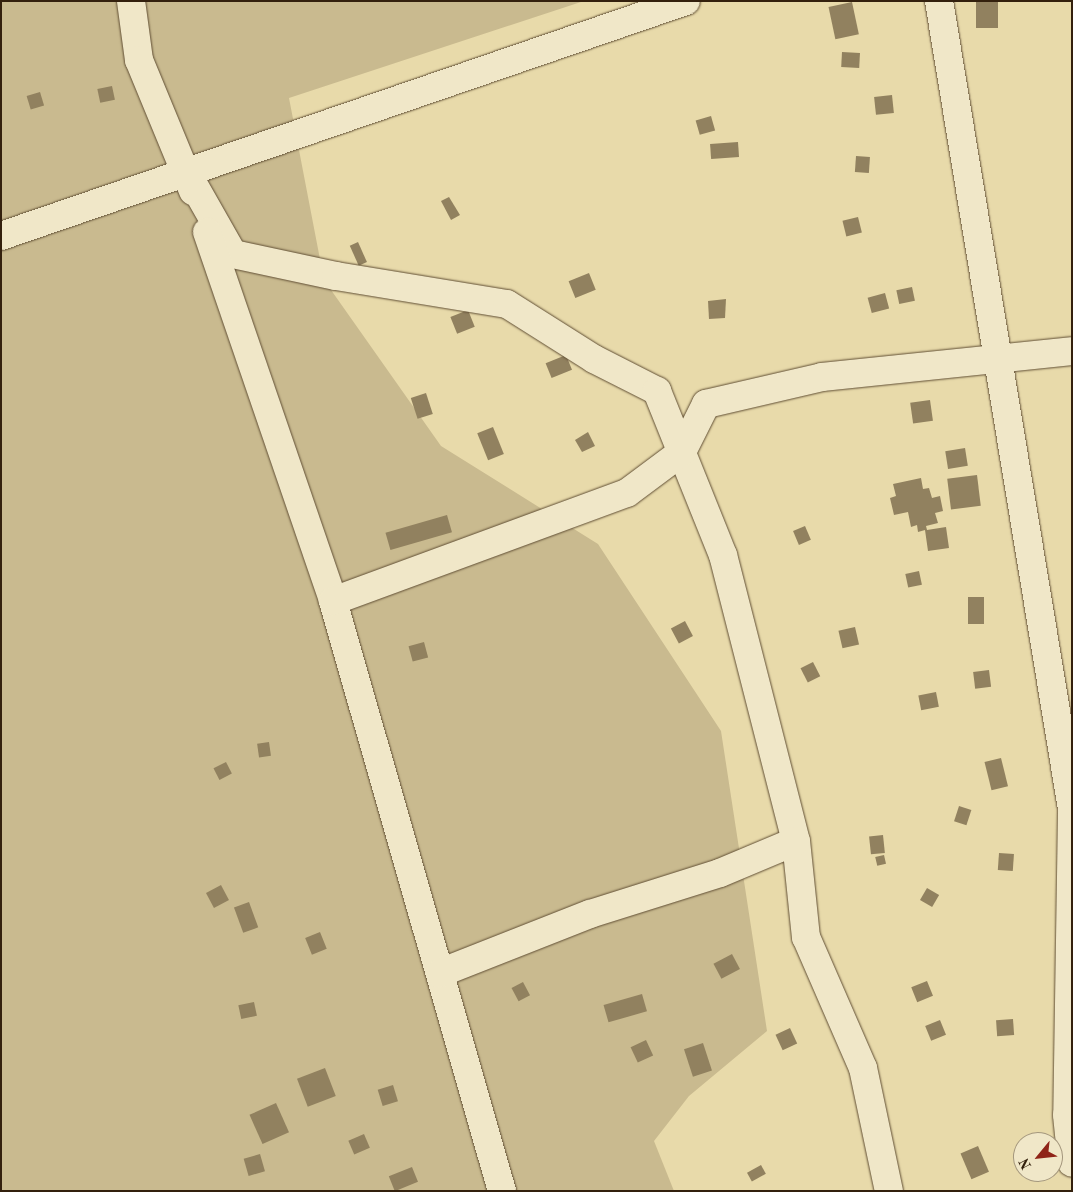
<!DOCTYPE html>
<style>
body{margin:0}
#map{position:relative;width:1073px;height:1192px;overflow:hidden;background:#e8daaa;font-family:"Old Standard TT",serif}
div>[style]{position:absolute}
.green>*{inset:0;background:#c9ba8f}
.building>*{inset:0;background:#91815f;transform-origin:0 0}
.roads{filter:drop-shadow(0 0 1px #604e34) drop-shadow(0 0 1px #604e34)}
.minor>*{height:28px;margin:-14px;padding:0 14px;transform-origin:14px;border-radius:14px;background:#f0e7c8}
span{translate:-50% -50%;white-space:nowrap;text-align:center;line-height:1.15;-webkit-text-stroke:4px #f0e7c8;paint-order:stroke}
.frame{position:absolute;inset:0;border:2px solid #33200d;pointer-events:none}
.north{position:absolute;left:1013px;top:1132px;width:50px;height:50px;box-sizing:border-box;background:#f0e7c8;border:1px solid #a4977d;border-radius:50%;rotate:242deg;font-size:14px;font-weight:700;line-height:20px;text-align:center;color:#33200d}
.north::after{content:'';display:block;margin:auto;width:18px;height:22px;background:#8f2418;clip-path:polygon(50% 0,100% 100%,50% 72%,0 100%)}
</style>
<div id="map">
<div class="green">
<i style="clip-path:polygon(1px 1px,584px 1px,289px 98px,324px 280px,441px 446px,598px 544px,721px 731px,767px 1031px,689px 1096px,654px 1141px,674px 1191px,1px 1191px)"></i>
</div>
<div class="building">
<i style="left:976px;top:1px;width:22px;height:27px"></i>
<i style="left:852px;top:2px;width:33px;height:24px;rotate:78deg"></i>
<i style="left:842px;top:52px;width:18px;height:15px;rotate:3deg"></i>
<i style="left:112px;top:86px;width:14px;height:15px;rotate:78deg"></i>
<i style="left:40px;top:92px;width:14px;height:14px;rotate:73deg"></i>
<i style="left:892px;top:95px;width:18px;height:18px;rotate:84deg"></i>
<i style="left:711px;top:116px;width:15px;height:16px;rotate:74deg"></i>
<i style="left:738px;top:142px;width:15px;height:28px;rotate:86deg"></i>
<i style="left:856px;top:156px;width:14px;height:16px;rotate:4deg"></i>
<i style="clip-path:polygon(449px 197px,460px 215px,451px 220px,441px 201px)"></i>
<i style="left:858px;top:217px;width:16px;height:16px;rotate:76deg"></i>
<i style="left:358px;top:242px;width:22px;height:9px;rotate:66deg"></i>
<i style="left:589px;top:273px;width:18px;height:22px;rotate:68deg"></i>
<i style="left:912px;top:287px;width:14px;height:16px;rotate:78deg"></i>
<i style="left:885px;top:293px;width:16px;height:18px;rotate:75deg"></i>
<i style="clip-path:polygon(726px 299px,725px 318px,709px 319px,708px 301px)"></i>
<i style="left:468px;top:310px;width:18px;height:19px;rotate:68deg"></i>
<i style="left:566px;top:355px;width:16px;height:22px;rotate:68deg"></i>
<i style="left:426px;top:393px;width:22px;height:16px;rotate:72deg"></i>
<i style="left:930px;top:400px;width:21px;height:20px;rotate:82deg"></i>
<i style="left:493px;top:427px;width:29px;height:17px;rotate:68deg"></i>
<i style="clip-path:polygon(588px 432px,595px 446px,582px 452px,575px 440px)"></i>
<i style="left:965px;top:448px;width:18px;height:20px;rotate:81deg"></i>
<i style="left:977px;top:475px;width:31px;height:30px;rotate:83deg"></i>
<i style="clip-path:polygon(921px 478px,923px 489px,929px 488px,932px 498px,940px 496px,943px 511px,935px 513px,938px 523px,926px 526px,927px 530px,946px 527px,949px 548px,928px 551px,925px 530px,918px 532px,917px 525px,911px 527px,908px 512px,894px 515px,890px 498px,896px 496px,893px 484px)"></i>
<i style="left:447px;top:515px;width:18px;height:64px;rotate:74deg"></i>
<i style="left:805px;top:526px;width:15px;height:13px;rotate:67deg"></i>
<i style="left:919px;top:571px;width:14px;height:14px;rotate:78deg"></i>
<i style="left:968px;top:597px;width:16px;height:27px"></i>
<i style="left:685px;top:621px;width:17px;height:16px;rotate:62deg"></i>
<i style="left:855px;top:627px;width:18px;height:17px;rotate:77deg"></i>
<i style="left:424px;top:642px;width:16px;height:16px;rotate:75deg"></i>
<i style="left:813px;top:662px;width:16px;height:14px;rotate:63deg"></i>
<i style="left:989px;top:670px;width:17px;height:16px;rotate:83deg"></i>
<i style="left:936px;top:692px;width:15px;height:18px;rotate:79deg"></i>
<i style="left:269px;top:742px;width:14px;height:12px;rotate:82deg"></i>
<i style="left:1001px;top:758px;width:29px;height:17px;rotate:76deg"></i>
<i style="left:226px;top:762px;width:13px;height:14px;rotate:63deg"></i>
<i style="left:959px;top:806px;width:13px;height:16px;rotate:18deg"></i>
<i style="left:883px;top:835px;width:18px;height:14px;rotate:84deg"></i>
<i style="left:999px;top:853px;width:15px;height:17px;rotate:4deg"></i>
<i style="left:884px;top:855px;width:9px;height:9px;rotate:77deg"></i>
<i style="left:221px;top:885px;width:17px;height:17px;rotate:62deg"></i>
<i style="left:927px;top:888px;width:14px;height:14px;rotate:30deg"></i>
<i style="left:249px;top:902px;width:27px;height:16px;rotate:70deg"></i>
<i style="left:320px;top:932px;width:18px;height:16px;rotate:68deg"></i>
<i style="left:732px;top:954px;width:17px;height:21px;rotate:62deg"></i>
<i style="left:927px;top:981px;width:16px;height:17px;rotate:68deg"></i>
<i style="left:523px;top:982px;width:15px;height:13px;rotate:62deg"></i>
<i style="left:642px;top:994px;width:18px;height:40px;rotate:74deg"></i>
<i style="left:254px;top:1002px;width:14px;height:16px;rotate:78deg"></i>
<i style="left:1013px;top:1019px;width:16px;height:17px;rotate:86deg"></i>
<i style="left:940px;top:1020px;width:16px;height:16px;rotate:68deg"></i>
<i style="left:790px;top:1028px;width:17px;height:16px;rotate:65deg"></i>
<i style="left:646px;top:1040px;width:17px;height:17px;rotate:65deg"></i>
<i style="left:703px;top:1043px;width:29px;height:20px;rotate:72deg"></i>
<i style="left:325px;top:1068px;width:30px;height:30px;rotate:69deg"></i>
<i style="left:393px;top:1085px;width:17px;height:16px;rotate:73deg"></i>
<i style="left:276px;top:1103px;width:32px;height:29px;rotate:66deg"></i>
<i style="left:364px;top:1134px;width:15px;height:17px;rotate:67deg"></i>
<i style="left:978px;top:1146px;width:28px;height:19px;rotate:67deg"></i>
<i style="left:260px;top:1154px;width:18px;height:17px;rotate:74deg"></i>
<i style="left:761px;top:1165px;width:10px;height:16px;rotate:61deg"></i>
<i style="left:412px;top:1167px;width:16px;height:25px;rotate:68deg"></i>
</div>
<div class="roads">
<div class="minor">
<i style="left:131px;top:1px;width:60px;rotate:82.3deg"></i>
<i style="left:139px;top:60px;width:142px;rotate:67.6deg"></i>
<i style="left:939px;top:1px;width:819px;rotate:80.65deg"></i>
<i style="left:187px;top:173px;width:93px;rotate:60.4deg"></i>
<i style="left:233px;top:254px;width:105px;rotate:12.1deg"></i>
<i style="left:336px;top:276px;width:173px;rotate:9.3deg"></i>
<i style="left:507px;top:304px;width:103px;rotate:32.3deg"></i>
<i style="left:594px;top:359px;width:71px;rotate:26.9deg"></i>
<i style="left:657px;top:391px;width:177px;rotate:68.1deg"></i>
<i style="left:723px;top:555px;width:295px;rotate:75.7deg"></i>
<i style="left:796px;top:841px;width:97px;rotate:84.1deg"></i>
<i style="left:806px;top:937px;width:143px;rotate:66.5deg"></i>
<i style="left:863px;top:1068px;width:126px;rotate:78.1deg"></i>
<i style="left:207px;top:232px;width:390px;rotate:71.1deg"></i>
<i style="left:333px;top:601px;width:614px;rotate:74.02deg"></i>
<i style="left:1px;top:236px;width:724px;rotate:-18.94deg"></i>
<i style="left:333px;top:601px;width:313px;rotate:-20.2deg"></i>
<i style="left:627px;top:493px;width:69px;rotate:-36.7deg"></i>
<i style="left:682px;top:452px;width:54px;rotate:-63.4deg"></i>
<i style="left:706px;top:404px;width:119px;rotate:-13.1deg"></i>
<i style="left:822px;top:377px;width:251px;rotate:-5.9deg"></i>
<i style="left:1072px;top:813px;width:302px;rotate:90.9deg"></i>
<i style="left:1067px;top:1115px;width:48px;rotate:84.1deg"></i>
<i style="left:440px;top:973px;width:161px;rotate:-21.5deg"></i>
<i style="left:590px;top:914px;width:136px;rotate:-17.5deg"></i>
<i style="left:720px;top:873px;width:82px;rotate:-22.8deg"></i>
</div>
</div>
<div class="frame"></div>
<div class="north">N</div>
</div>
